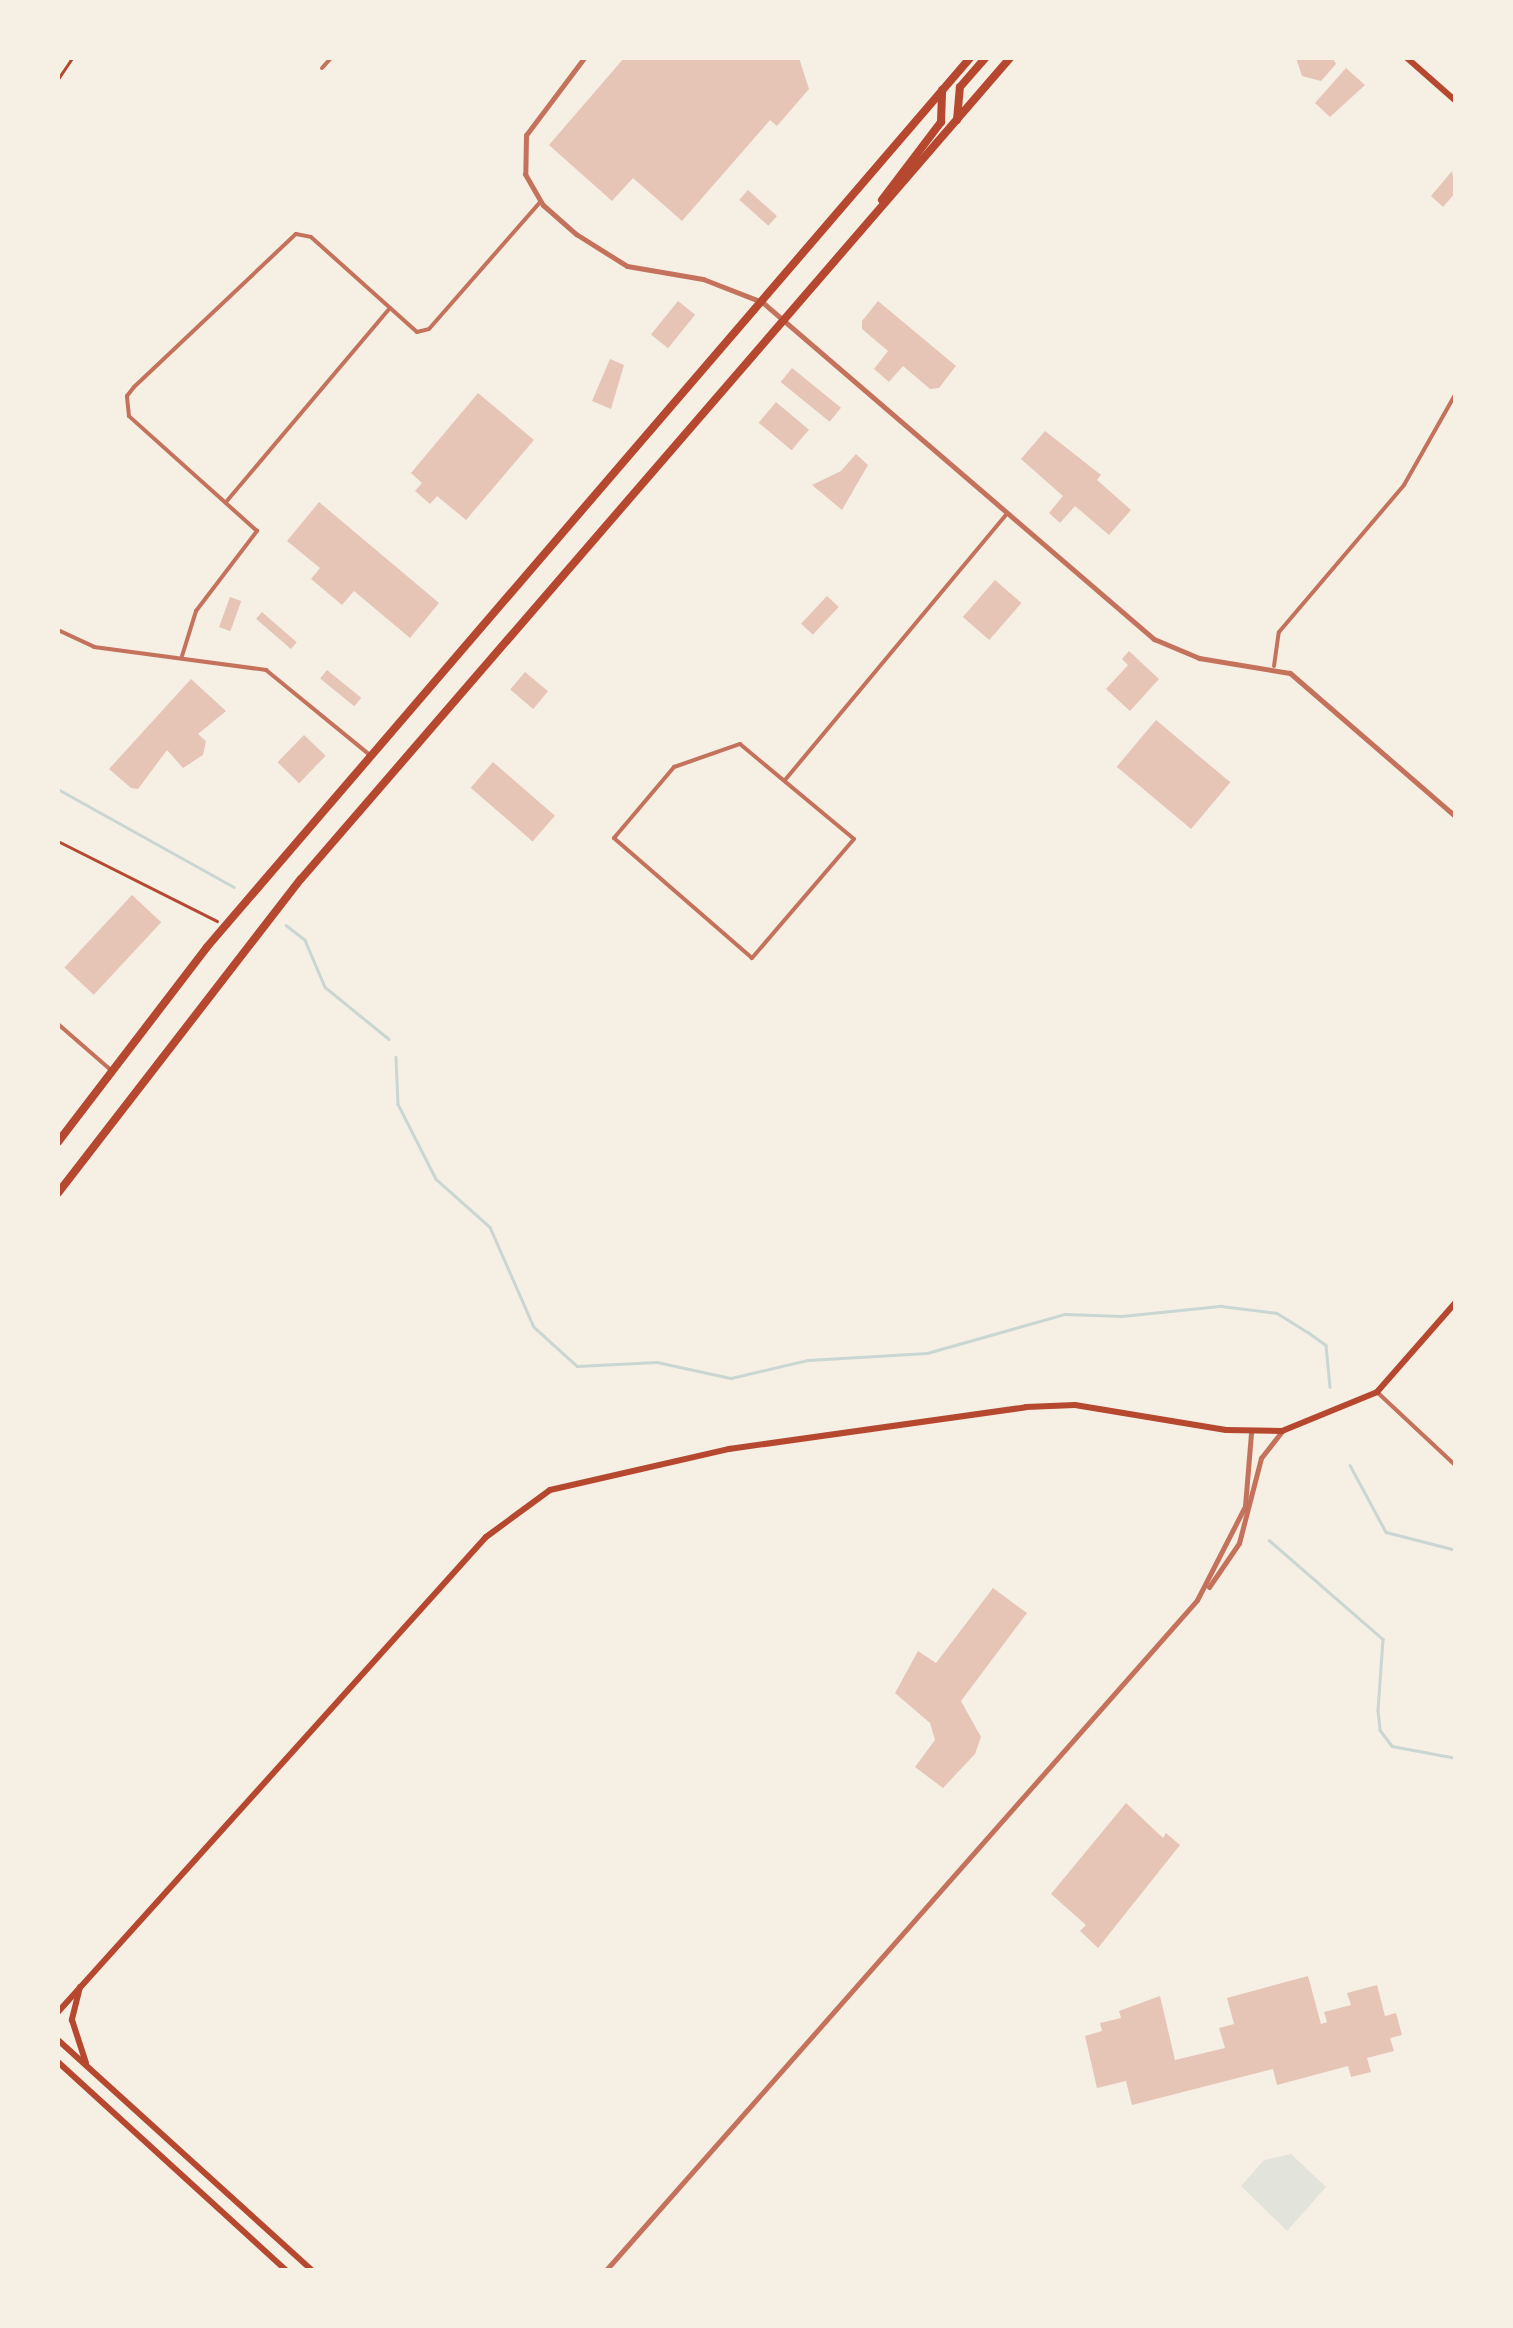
<!DOCTYPE html>
<style>
body{margin:0}
#map{position:relative;width:1513px;height:2328px;overflow:hidden;background:#f6efe4;font-family:"Space Grotesk",sans-serif}
div>[style]{position:absolute}
.green>*{inset:0;background:#e2e4dc}
.stream>*{height:2.5px;margin:-1.25px;padding:0 1.25px;transform-origin:1.25px;border-radius:1.25px;background:#c9d6d2}
.building>*{inset:0;background:#e6c5b7;transform-origin:0 0}
.path>*{height:2.5px;margin:-1.25px;padding:0 1.25px;transform-origin:1.25px;border-radius:1.25px;background:#b5482f}
.minor>*{height:4px;margin:-2px;padding:0 2px;transform-origin:2px;border-radius:2px;background:#c5725c}
.tertiary>*{height:5px;margin:-2.5px;padding:0 2.5px;transform-origin:2.5px;border-radius:2.5px;background:#c5725c}
.secondary>*{height:6px;margin:-3px;padding:0 3px;transform-origin:3px;border-radius:3px;background:#b5482f}
.primary>*{height:6px;margin:-3px;padding:0 3px;transform-origin:3px;border-radius:3px;background:#b5482f}
.trunk>*{height:8px;margin:-4px;padding:0 4px;transform-origin:4px;border-radius:4px;background:#b5482f}
span{translate:-50% -50%;white-space:nowrap;text-align:center;line-height:1.15;-webkit-text-stroke:10px #f6efe4;paint-order:stroke}
.frame{position:absolute;inset:0;border:60px solid #f6efe4;pointer-events:none}
</style>
<div id="map">
<div class="green">
<i style="clip-path:polygon(1291px 2154px,1326px 2187px,1287px 2231px,1241px 2186px,1264px 2160px)"></i>
</div>
<div class="stream">
<i style="left:58px;top:789px;width:201px;rotate:29.1deg"></i>
<i style="left:286px;top:925px;width:24px;rotate:38deg"></i>
<i style="left:305px;top:940px;width:51px;rotate:66.9deg"></i>
<i style="left:325px;top:987px;width:82px;rotate:39.1deg"></i>
<i style="left:396px;top:1057px;width:47px;rotate:87.6deg"></i>
<i style="left:398px;top:1104px;width:84px;rotate:63.1deg"></i>
<i style="left:436px;top:1179px;width:72px;rotate:41.6deg"></i>
<i style="left:490px;top:1227px;width:109px;rotate:66.3deg"></i>
<i style="left:534px;top:1327px;width:58px;rotate:42.2deg"></i>
<i style="left:577px;top:1366px;width:80px;rotate:-2.9deg"></i>
<i style="left:657px;top:1362px;width:76px;rotate:12.2deg"></i>
<i style="left:731px;top:1378px;width:79px;rotate:-13.2deg"></i>
<i style="left:808px;top:1360px;width:119px;rotate:-3.4deg"></i>
<i style="left:927px;top:1353px;width:143px;rotate:-15.8deg"></i>
<i style="left:1065px;top:1314px;width:57px;rotate:2deg"></i>
<i style="left:1122px;top:1316px;width:100px;rotate:-5.8deg"></i>
<i style="left:1221px;top:1306px;width:56px;rotate:7.1deg"></i>
<i style="left:1277px;top:1313px;width:36px;rotate:32deg"></i>
<i style="left:1308px;top:1332px;width:22px;rotate:36deg"></i>
<i style="left:1326px;top:1345px;width:42px;rotate:84.6deg"></i>
<i style="left:1350px;top:1465px;width:76px;rotate:61.8deg"></i>
<i style="left:1386px;top:1532px;width:72px;rotate:14.4deg"></i>
<i style="left:1269px;top:1540px;width:151px;rotate:41deg"></i>
<i style="left:1383px;top:1639px;width:71px;rotate:94deg"></i>
<i style="left:1378px;top:1710px;width:20px;rotate:84deg"></i>
<i style="left:1380px;top:1730px;width:20px;rotate:53deg"></i>
<i style="left:1392px;top:1746px;width:65px;rotate:10.6deg"></i>
</div>
<div class="building">
<i style="clip-path:polygon(624px 58px,799px 58px,809px 89px,777px 126px,770px 120px,682px 221px,633px 178px,612px 201px,549px 145px)"></i>
<i style="clip-path:polygon(1296px 58px,1333px 58px,1336px 64px,1321px 81px,1302px 76px)"></i>
<i style="clip-path:polygon(1346px 68px,1365px 85px,1330px 117px,1315px 103px)"></i>
<i style="clip-path:polygon(1452px 171px,1456px 192px,1443px 207px,1431px 196px)"></i>
<i style="left:748px;top:190px;width:39px;height:13px;rotate:42deg"></i>
<i style="left:678px;top:301px;width:22px;height:43px;rotate:39deg"></i>
<i style="clip-path:polygon(878px 301px,956px 366px,939px 388px,930px 389px,903px 366px,889px 382px,874px 369px,888px 351px,862px 329px,862px 321px)"></i>
<i style="clip-path:polygon(610px 359px,624px 365px,611px 409px,592px 401px)"></i>
<i style="left:792px;top:368px;width:63px;height:18px;rotate:39deg"></i>
<i style="clip-path:polygon(478px 393px,534px 440px,466px 520px,437px 496px,430px 504px,415px 491px,422px 483px,411px 473px)"></i>
<i style="left:776px;top:402px;width:43px;height:27px;rotate:40deg"></i>
<i style="clip-path:polygon(1045px 431px,1101px 475px,1097px 480px,1131px 510px,1109px 535px,1075px 506px,1060px 523px,1049px 513px,1063px 496px,1021px 459px)"></i>
<i style="clip-path:polygon(856px 454px,868px 465px,842px 510px,812px 485px,841px 471px)"></i>
<i style="clip-path:polygon(319px 502px,439px 603px,410px 638px,354px 591px,342px 605px,311px 579px,320px 568px,287px 541px)"></i>
<i style="left:995px;top:580px;width:35px;height:49px;rotate:41deg"></i>
<i style="left:827px;top:596px;width:16px;height:38px;rotate:43deg"></i>
<i style="left:230px;top:597px;width:12px;height:32px;rotate:20deg"></i>
<i style="left:262px;top:612px;width:46px;height:9px;rotate:41deg"></i>
<i style="clip-path:polygon(1129px 651px,1159px 679px,1130px 711px,1106px 689px,1128px 665px,1122px 659px)"></i>
<i style="left:327px;top:670px;width:44px;height:11px;rotate:39deg"></i>
<i style="left:525px;top:672px;width:30px;height:23px;rotate:40deg"></i>
<i style="clip-path:polygon(191px 679px,226px 711px,198px 734px,206px 741px,203px 755px,183px 768px,167px 750px,138px 789px,131px 788px,109px 769px)"></i>
<i style="left:1156px;top:720px;width:97px;height:61px;rotate:40deg"></i>
<i style="left:304px;top:735px;width:30px;height:38px;rotate:44deg"></i>
<i style="left:493px;top:762px;width:82px;height:34px;rotate:41deg"></i>
<i style="left:132px;top:895px;width:40px;height:99px;rotate:43deg"></i>
<i style="clip-path:polygon(993px 1588px,1027px 1613px,961px 1701px,981px 1737px,975px 1754px,943px 1788px,915px 1767px,935px 1740px,930px 1723px,895px 1693px,918px 1651px,936px 1663px)"></i>
<i style="clip-path:polygon(1126px 1803px,1163px 1838px,1166px 1833px,1180px 1845px,1098px 1948px,1080px 1931px,1086px 1925px,1051px 1894px)"></i>
<i style="clip-path:polygon(1308px 1976px,1321px 2024px,1327px 2022px,1324px 2012px,1351px 2005px,1347px 1993px,1377px 1985px,1385px 2016px,1396px 2013px,1402px 2035px,1390px 2038px,1394px 2051px,1367px 2058px,1371px 2072px,1351px 2077px,1348px 2066px,1277px 2085px,1273px 2069px,1132px 2105px,1126px 2081px,1097px 2088px,1085px 2036px,1102px 2031px,1100px 2023px,1121px 2018px,1119px 2011px,1160px 1996px,1175px 2060px,1225px 2048px,1219px 2028px,1234px 2024px,1227px 1998px)"></i>
</div>
<div class="path">
<i style="left:58px;top:79px;width:25px;rotate:-56deg"></i>
<i style="left:58px;top:841px;width:178px;rotate:26.7deg"></i>
</div>
<div class="minor">
<i style="left:322px;top:68px;width:13px;rotate:-48deg"></i>
<i style="left:226px;top:502px;width:254px;rotate:-49.8deg"></i>
<i style="left:58px;top:630px;width:40px;rotate:25deg"></i>
<i style="left:94px;top:647px;width:174px;rotate:7.6deg"></i>
<i style="left:266px;top:670px;width:134px;rotate:39.3deg"></i>
<i style="left:182px;top:656px;width:47px;rotate:-72.7deg"></i>
<i style="left:196px;top:611px;width:101px;rotate:-52.7deg"></i>
<i style="left:257px;top:531px;width:172px;rotate:-138.1deg"></i>
<i style="left:129px;top:416px;width:20px;rotate:-96deg"></i>
<i style="left:127px;top:396px;width:11px;rotate:-52deg"></i>
<i style="left:134px;top:387px;width:223px;rotate:-43.4deg"></i>
<i style="left:296px;top:234px;width:15px;rotate:11deg"></i>
<i style="left:311px;top:237px;width:142px;rotate:41.9deg"></i>
<i style="left:417px;top:332px;width:12px;rotate:-14deg"></i>
<i style="left:429px;top:329px;width:169px;rotate:-48.8deg"></i>
<i style="left:1274px;top:666px;width:34px;rotate:-82deg"></i>
<i style="left:1279px;top:632px;width:193px;rotate:-49.6deg"></i>
<i style="left:1404px;top:485px;width:106px;rotate:-60.5deg"></i>
<i style="left:740px;top:744px;width:148px;rotate:39.8deg"></i>
<i style="left:854px;top:839px;width:157px;rotate:130.6deg"></i>
<i style="left:752px;top:958px;width:183px;rotate:-139deg"></i>
<i style="left:614px;top:838px;width:93px;rotate:-49.8deg"></i>
<i style="left:674px;top:767px;width:70px;rotate:-19.2deg"></i>
<i style="left:785px;top:780px;width:345px;rotate:-50.2deg"></i>
<i style="left:58px;top:1024px;width:70px;rotate:41deg"></i>
<i style="left:1377px;top:1392px;width:108px;rotate:43.1deg"></i>
</div>
<div class="tertiary">
<i style="left:584px;top:58px;width:96px;rotate:127deg"></i>
<i style="left:526px;top:135px;width:39px;rotate:91deg"></i>
<i style="left:525px;top:174px;width:36px;rotate:60deg"></i>
<i style="left:543px;top:205px;width:44px;rotate:41.3deg"></i>
<i style="left:576px;top:234px;width:60px;rotate:32.1deg"></i>
<i style="left:627px;top:266px;width:77px;rotate:9.7deg"></i>
<i style="left:703px;top:279px;width:63px;rotate:21.3deg"></i>
<i style="left:762px;top:302px;width:517px;rotate:40.69deg"></i>
<i style="left:1154px;top:639px;width:49px;rotate:22.9deg"></i>
<i style="left:1199px;top:658px;width:92px;rotate:9.4deg"></i>
<i style="left:1290px;top:673px;width:220px;rotate:40.9deg"></i>
<i style="left:1209px;top:1587px;width:53px;rotate:-55.7deg"></i>
<i style="left:1239px;top:1543px;width:88px;rotate:-75.5deg"></i>
<i style="left:1261px;top:1458px;width:33px;rotate:-52deg"></i>
<i style="left:606px;top:2270px;width:893px;rotate:-48.58deg"></i>
<i style="left:1197px;top:1600px;width:106px;rotate:-62.9deg"></i>
<i style="left:1245px;top:1506px;width:73px;rotate:-85.3deg"></i>
</div>
<div class="secondary">
<i style="left:58px;top:2012px;width:639px;rotate:-47.98deg"></i>
<i style="left:486px;top:1537px;width:79px;rotate:-36.3deg"></i>
<i style="left:550px;top:1490px;width:184px;rotate:-12.9deg"></i>
<i style="left:729px;top:1449px;width:300px;rotate:-8deg"></i>
<i style="left:1026px;top:1407px;width:49px;rotate:-2.3deg"></i>
<i style="left:1075px;top:1405px;width:153px;rotate:9.4deg"></i>
<i style="left:1226px;top:1430px;width:56px;rotate:1deg"></i>
<i style="left:1282px;top:1431px;width:103px;rotate:-22.3deg"></i>
<i style="left:1377px;top:1392px;width:120px;rotate:-48.7deg"></i>
</div>
<div class="primary">
<i style="left:1407px;top:58px;width:65px;rotate:41.3deg"></i>
<i style="left:80px;top:1987px;width:34px;rotate:104deg"></i>
<i style="left:72px;top:2020px;width:45px;rotate:72deg"></i>
<i style="left:58px;top:2040px;width:343px;rotate:42.2deg"></i>
<i style="left:58px;top:2062px;width:309px;rotate:42.4deg"></i>
</div>
<div class="trunk">
<i style="left:957px;top:120px;width:33px;rotate:-85deg"></i>
<i style="left:960px;top:87px;width:38px;rotate:-49deg"></i>
<i style="left:882px;top:200px;width:98px;rotate:-52.9deg"></i>
<i style="left:941px;top:122px;width:32px;rotate:-88deg"></i>
<i style="left:58px;top:1142px;width:245px;rotate:-52.6deg"></i>
<i style="left:207px;top:947px;width:1172px;rotate:-49.36deg"></i>
<i style="left:58px;top:1193px;width:397px;rotate:-52.3deg"></i>
<i style="left:301px;top:879px;width:1085px;rotate:-49.19deg"></i>
</div>
<div class="frame"></div>
</div>
